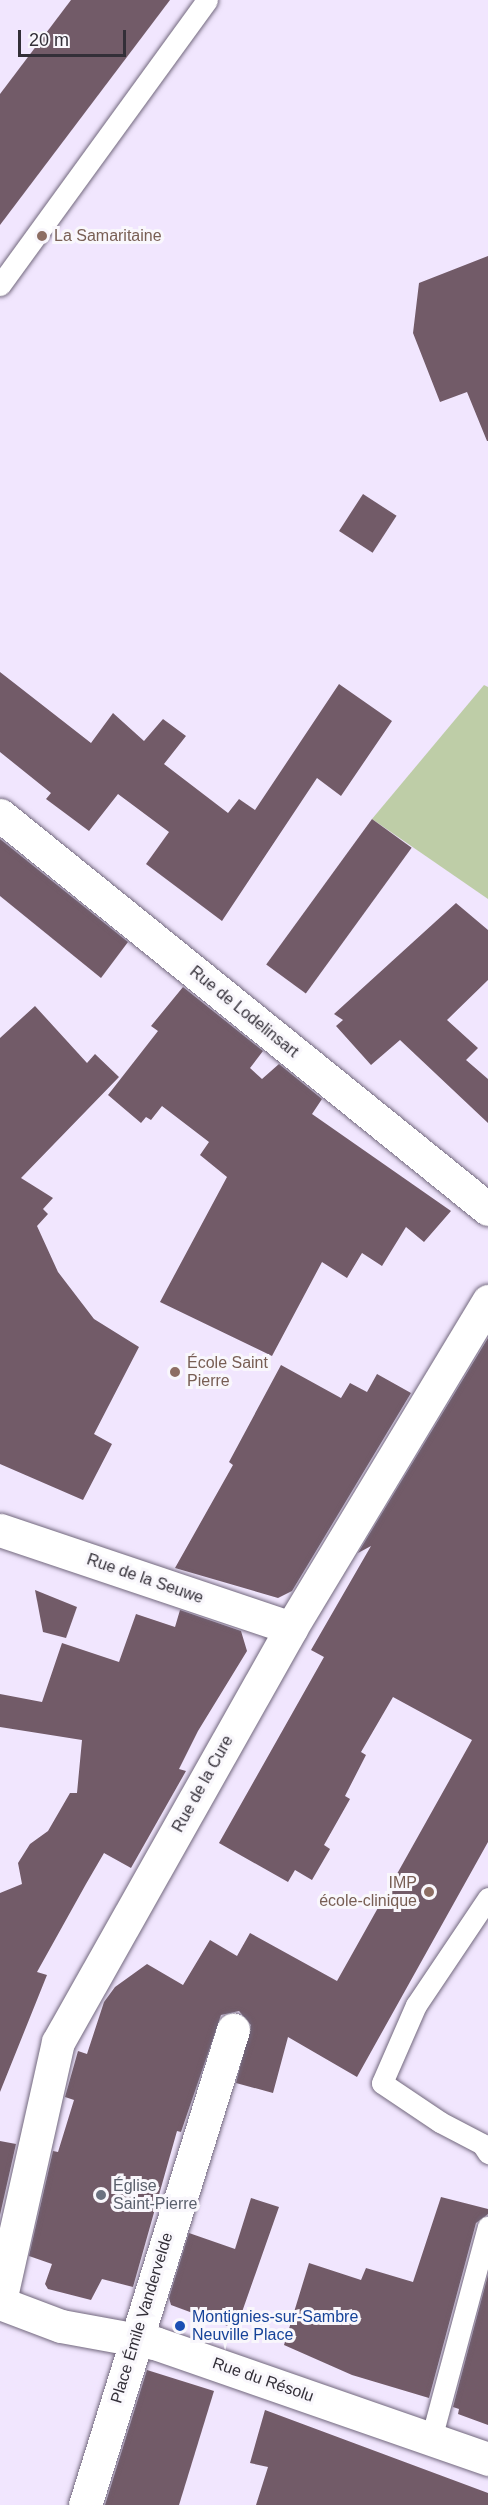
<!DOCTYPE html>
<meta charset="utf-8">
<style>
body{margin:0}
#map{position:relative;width:488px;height:2505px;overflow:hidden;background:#f1e6fe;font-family:Arial,sans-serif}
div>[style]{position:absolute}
.green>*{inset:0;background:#becda7}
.building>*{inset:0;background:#725b68;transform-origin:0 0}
.roads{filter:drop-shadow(0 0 2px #72687d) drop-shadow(0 0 2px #72687d)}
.lane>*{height:21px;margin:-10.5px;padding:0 10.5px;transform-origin:10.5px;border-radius:10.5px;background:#fff}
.street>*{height:33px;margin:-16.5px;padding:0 16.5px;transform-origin:16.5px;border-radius:16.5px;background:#fff}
.secondary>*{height:33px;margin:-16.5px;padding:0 16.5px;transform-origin:16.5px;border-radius:16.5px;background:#fff}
.dots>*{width:16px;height:16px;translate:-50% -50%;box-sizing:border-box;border:3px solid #f9f7fc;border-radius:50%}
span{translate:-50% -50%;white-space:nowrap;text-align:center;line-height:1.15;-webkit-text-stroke:6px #f9f7fc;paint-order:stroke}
.education-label{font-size:16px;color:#785e54}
.left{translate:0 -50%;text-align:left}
.right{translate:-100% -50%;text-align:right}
.street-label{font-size:16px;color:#332f38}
.worship-label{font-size:16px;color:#5b616d}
.transit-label{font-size:16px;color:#164399}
.scale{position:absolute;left:18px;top:30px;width:108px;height:27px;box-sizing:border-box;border:3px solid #332f38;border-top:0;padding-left:8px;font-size:18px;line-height:21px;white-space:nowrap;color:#332f38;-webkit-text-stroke:4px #f9f7fc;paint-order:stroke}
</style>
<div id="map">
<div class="green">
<i style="clip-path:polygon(484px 685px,488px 687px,488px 899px,372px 819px)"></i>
</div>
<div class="building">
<i style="clip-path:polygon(71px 0,170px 0,0 225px,0 94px)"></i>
<i style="clip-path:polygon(488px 256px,488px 441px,487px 441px,467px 392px,440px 402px,413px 333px,419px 283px)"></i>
<i style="left:363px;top:494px;width:40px;height:44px;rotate:33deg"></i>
<i style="clip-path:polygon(0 672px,91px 743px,113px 713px,144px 741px,163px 719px,186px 736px,164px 764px,228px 813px,239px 799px,255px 810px,339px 684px,392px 721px,341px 796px,317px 778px,222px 921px,146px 864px,169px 832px,118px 794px,89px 831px,46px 799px,51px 793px,0 752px)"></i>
<i style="left:372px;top:819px;width:49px;height:180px;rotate:36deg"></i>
<i style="clip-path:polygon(0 839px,128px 942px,101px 978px,0 896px)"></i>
<i style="clip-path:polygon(456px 903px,488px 930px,488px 980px,447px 1020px,478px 1048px,466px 1060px,488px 1079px,488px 1123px,400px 1040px,371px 1065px,336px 1026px,343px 1020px,334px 1014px)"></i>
<i style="clip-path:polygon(183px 987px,263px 1051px,250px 1068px,262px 1079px,279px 1064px,322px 1099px,312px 1114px,451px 1211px,424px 1242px,406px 1227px,382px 1266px,362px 1253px,347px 1278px,322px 1262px,272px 1356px,160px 1302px,227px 1177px,200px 1155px,209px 1142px,162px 1106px,151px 1120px,146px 1117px,141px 1123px,108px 1095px,158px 1031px,151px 1026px)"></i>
<i style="clip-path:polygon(35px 1006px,87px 1063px,95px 1054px,119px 1077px,21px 1178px,53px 1198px,43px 1209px,48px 1214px,37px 1226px,58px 1272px,94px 1319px,139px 1347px,94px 1434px,112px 1444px,83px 1500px,0 1464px,0 1038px)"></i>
<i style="clip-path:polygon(488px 1338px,488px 1842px,357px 2077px,288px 2037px,273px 2093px,236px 2083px,251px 2025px,239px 2011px,221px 2015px,181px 2132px,177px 2131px,133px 2287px,102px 2279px,91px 2300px,48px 2289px,45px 2284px,52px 2264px,29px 2256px,53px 2151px,58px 2152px,74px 2100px,65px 2097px,78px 2051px,87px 2054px,104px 2002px,115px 1987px,147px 1964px,183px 1985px,210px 1940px,237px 1956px,250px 1933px,337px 1981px,472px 1740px,393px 1697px,361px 1752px,366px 1755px,345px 1796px,350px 1799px,324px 1845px,330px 1849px,312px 1880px,295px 1870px,288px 1882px,219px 1843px,324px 1657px,311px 1650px,371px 1546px,358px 1553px)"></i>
<i style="clip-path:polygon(281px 1365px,341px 1398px,350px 1383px,367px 1392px,377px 1374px,411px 1393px,292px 1591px,278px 1598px,175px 1568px,233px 1465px,229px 1462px)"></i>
<i style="clip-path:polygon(35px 1590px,77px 1607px,66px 1638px,43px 1632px)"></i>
<i style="clip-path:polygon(180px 1610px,241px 1631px,247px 1651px,198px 1731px,179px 1769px,186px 1771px,131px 1868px,104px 1853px,86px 1884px,37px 1972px,47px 1975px,0 2092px,0 1893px,22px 1884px,18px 1863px,30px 1844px,48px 1831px,70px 1793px,77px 1793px,82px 1740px,0 1727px,0 1694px,42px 1702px,62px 1643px,119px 1662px,136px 1614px,175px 1627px)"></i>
<i style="clip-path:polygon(0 2141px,16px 2144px,0 2215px)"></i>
<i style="clip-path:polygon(441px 2197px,488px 2209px,488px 2214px,476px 2223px,429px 2398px,352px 2375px,284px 2345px,309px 2263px,361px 2280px,366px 2268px,413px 2282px)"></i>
<i style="clip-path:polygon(251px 2198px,279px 2207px,236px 2329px,171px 2305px,169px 2298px,189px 2233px,235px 2249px)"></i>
<i style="clip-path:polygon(488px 2275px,488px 2425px,458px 2414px,459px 2409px,453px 2407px)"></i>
<i style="clip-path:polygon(147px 2370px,214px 2391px,179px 2505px,105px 2505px)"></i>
<i style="clip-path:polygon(265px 2410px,488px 2493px,488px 2505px,256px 2505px,268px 2467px,250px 2463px)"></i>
</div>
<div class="roads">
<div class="lane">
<i style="left:0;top:285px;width:352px;rotate:-54deg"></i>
<i style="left:488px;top:1898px;width:129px;rotate:123.9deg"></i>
<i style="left:416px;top:2005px;width:85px;rotate:113.6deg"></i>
<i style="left:382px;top:2083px;width:70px;rotate:33.9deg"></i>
<i style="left:440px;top:2122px;width:47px;rotate:27.6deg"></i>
<i style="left:482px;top:2144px;width:11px;rotate:56deg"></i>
<i style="left:431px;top:2439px;width:220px;rotate:-75deg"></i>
</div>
<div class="street">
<i style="left:0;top:815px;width:627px;rotate:38.92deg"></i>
<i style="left:0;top:1530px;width:307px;rotate:18.6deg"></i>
<i style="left:0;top:2301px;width:265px;rotate:-77.4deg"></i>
<i style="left:58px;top:2042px;width:475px;rotate:-60.6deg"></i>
<i style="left:291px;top:1628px;width:382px;rotate:-58.9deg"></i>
<i style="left:85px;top:2505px;width:498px;rotate:-72.7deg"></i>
</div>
<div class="secondary">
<i style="left:0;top:2303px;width:65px;rotate:20.7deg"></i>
<i style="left:61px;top:2326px;width:96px;rotate:10.3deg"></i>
<i style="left:155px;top:2343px;width:353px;rotate:19.2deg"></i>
</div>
</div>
<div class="dots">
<i style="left:42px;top:236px;background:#8d6e63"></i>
<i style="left:175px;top:1372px;background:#8d6e63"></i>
<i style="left:429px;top:1892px;background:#8d6e63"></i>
<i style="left:101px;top:2195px;background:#6b7280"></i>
<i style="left:180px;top:2326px;background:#1a4fb4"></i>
</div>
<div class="education-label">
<span class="left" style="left:54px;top:236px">La Samaritaine</span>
<span class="left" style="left:187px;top:1372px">École Saint<br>Pierre</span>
<span class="right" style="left:417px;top:1892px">IMP<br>école-clinique</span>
</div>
<div class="street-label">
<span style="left:244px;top:1012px;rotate:39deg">Rue de Lodelinsart</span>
<span style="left:145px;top:1579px;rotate:19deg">Rue de la Seuwe</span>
<span style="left:203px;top:1784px;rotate:-61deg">Rue de la Cure</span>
<span style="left:142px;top:2318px;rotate:-73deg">Place Émile Vandervelde</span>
<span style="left:263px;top:2380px;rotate:19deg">Rue du Résolu</span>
</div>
<div class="worship-label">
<span class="left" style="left:113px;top:2195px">Église<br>Saint-Pierre</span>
</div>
<div class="transit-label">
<span class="left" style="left:192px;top:2326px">Montignies-sur-Sambre<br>Neuville Place</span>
</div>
<div class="scale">20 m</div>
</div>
